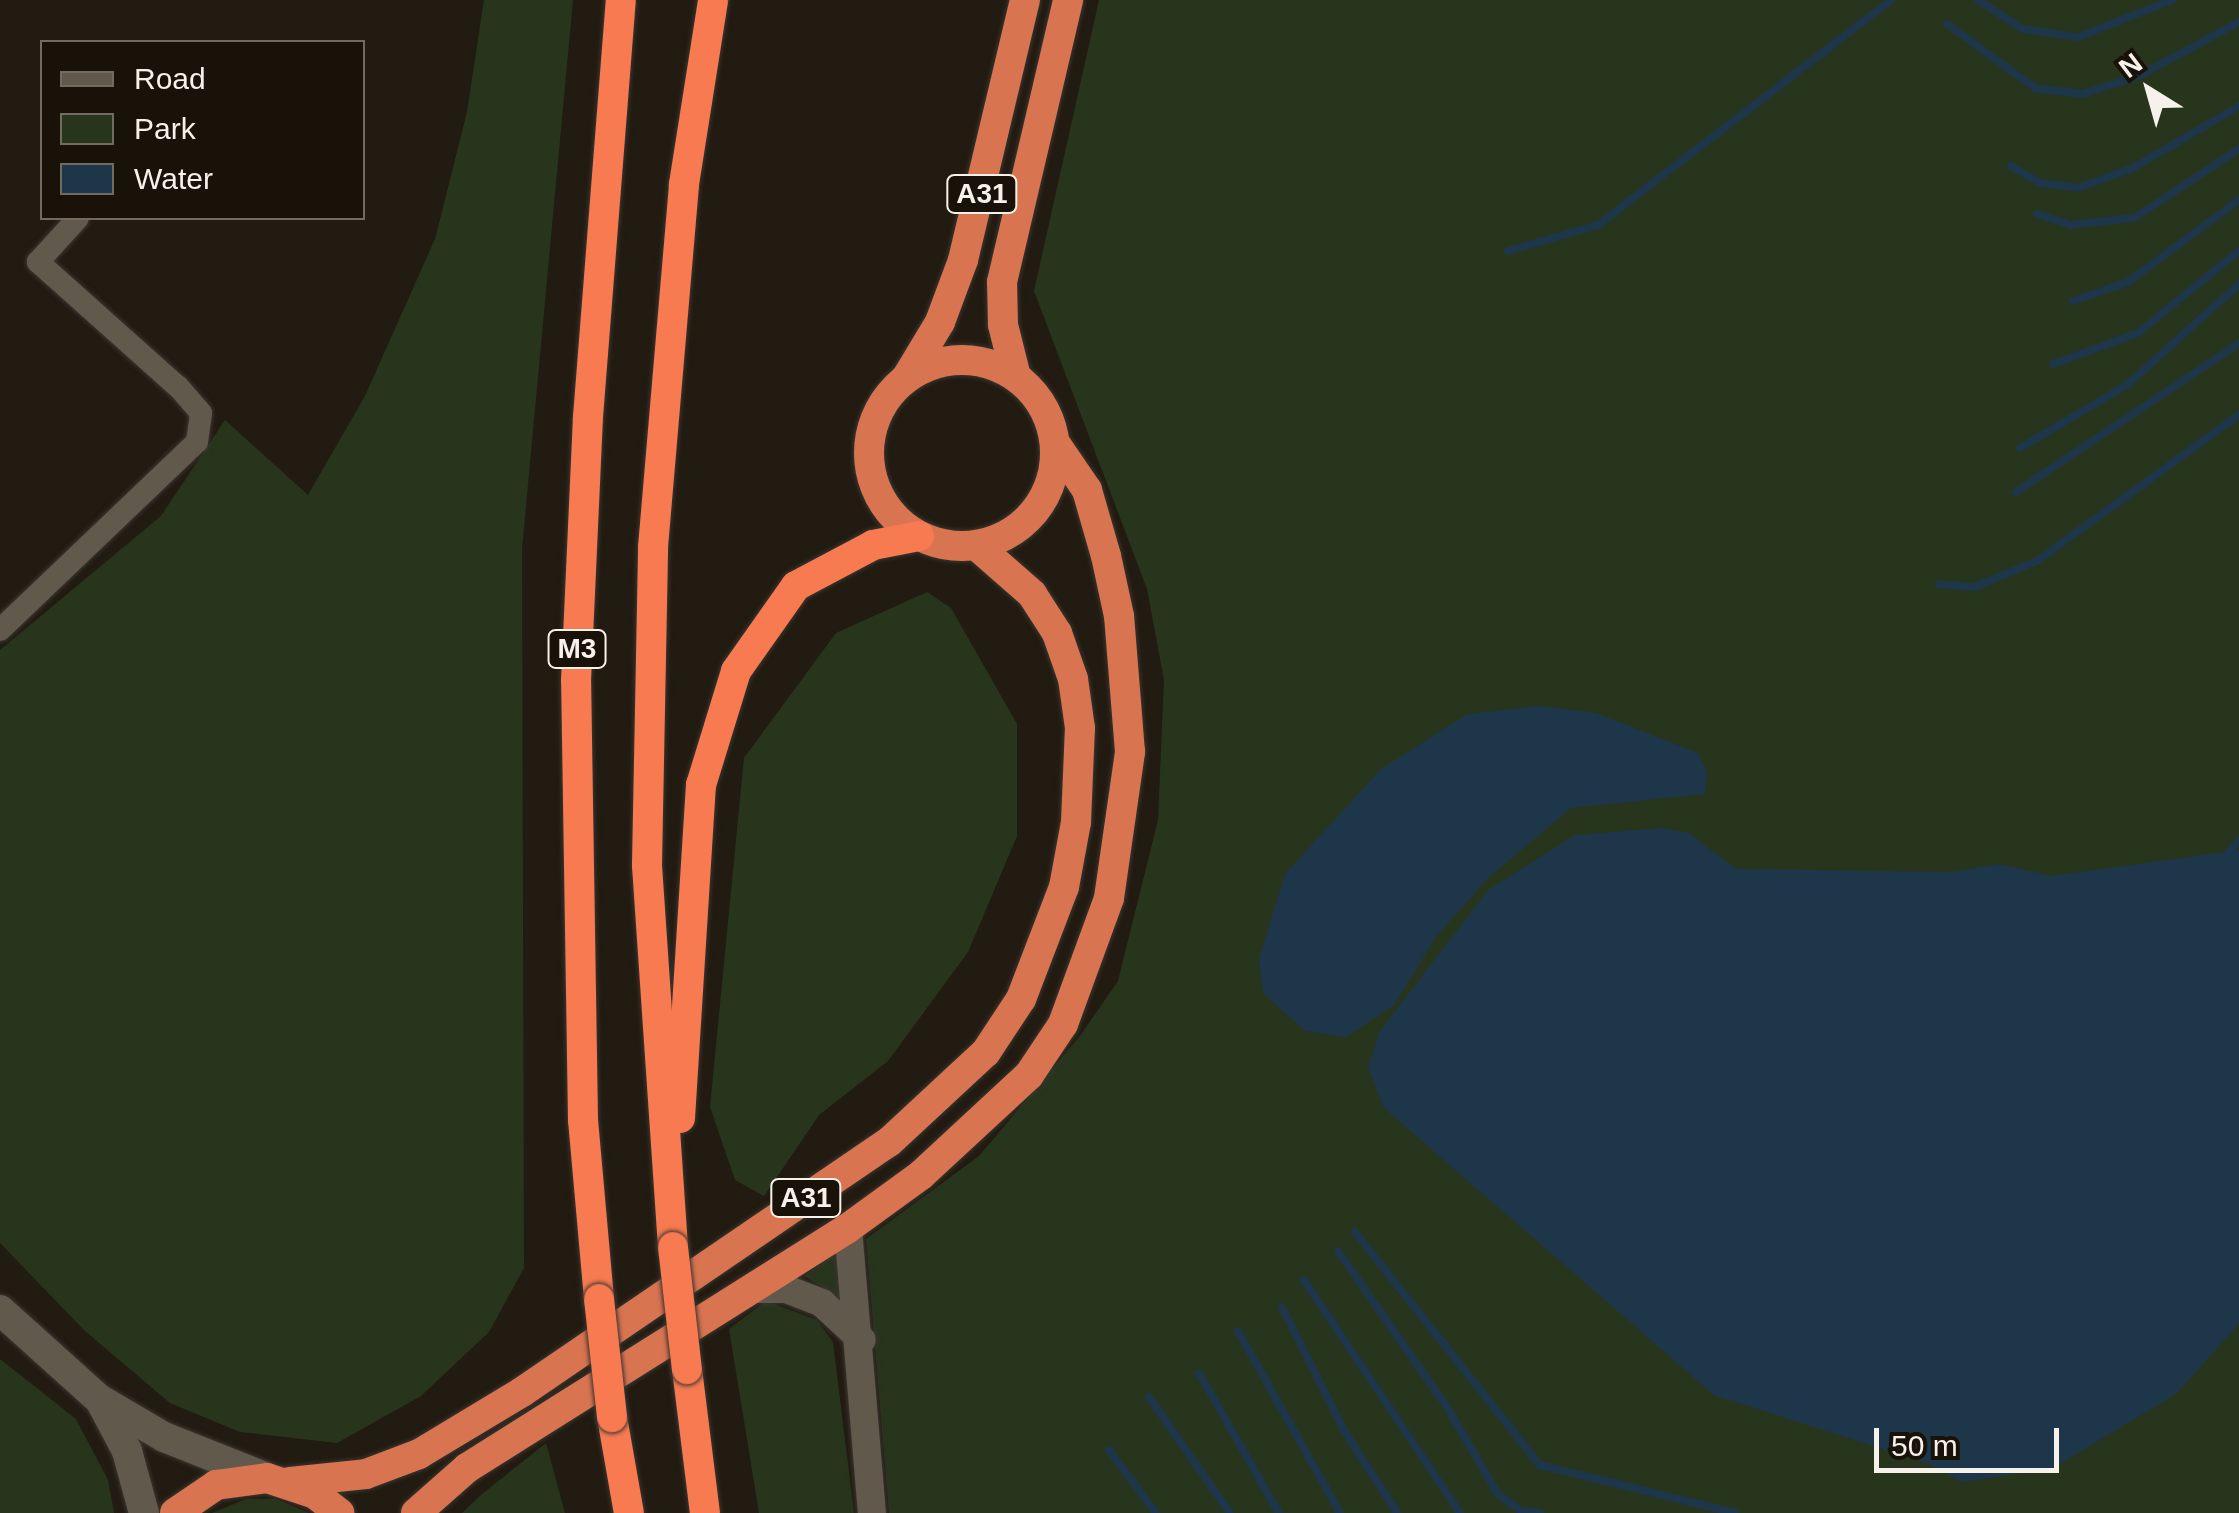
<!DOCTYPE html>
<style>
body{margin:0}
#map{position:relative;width:2239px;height:1513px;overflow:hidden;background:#221b11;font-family:Helvetica,sans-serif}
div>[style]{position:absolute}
.green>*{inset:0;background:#28351d}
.water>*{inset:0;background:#1e364a}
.stream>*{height:8px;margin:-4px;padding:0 4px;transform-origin:4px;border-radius:4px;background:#1e364a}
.roads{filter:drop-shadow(0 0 2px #3a3530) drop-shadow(0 0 2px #3a3530)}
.minor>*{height:22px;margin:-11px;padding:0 11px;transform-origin:11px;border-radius:11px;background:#62594d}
.tertiary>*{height:28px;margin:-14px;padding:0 14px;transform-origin:14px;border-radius:14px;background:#62594d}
.secondary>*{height:30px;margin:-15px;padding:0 15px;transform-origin:15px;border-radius:15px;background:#62594d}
.trunk>*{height:30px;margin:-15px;padding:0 15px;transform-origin:15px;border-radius:15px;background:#d97450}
.trunk>.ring{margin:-15px;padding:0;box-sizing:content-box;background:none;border:30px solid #d97450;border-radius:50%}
.motorway>*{height:30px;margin:-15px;padding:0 15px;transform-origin:15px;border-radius:15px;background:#f77a51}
.bridges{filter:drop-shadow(0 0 2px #3a3530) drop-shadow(0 0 2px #3a3530)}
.motorway-bridge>*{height:30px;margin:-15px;padding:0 15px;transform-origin:15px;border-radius:15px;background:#f77a51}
span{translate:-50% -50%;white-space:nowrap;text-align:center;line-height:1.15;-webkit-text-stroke:10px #191208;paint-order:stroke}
.shield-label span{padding:2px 8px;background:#191208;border:2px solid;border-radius:8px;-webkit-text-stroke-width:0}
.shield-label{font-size:28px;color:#f6f1ea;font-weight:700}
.legend{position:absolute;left:40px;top:40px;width:325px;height:180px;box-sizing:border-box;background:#191208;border:2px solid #716b62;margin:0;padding:12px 18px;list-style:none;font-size:30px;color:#f6f1ea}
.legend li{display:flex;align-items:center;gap:20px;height:50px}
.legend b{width:50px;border:2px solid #716b62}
.north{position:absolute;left:2099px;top:40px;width:100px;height:100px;-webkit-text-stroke:8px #191208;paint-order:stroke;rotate:323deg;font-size:28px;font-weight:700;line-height:40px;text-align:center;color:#f6f1ea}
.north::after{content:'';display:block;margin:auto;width:35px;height:45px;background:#f6f1ea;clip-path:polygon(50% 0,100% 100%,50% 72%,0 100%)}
.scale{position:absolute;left:1874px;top:1428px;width:185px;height:45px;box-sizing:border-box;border:5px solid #f6f1ea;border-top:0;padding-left:12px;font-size:30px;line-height:35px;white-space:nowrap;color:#f6f1ea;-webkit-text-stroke:8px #191208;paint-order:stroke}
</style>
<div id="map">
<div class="green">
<i style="clip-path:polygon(484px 0,573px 0,522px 549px,524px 1268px,489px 1332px,421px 1396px,337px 1443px,240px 1432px,170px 1403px,85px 1331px,0 1243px,0 650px,161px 516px,225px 420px,308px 495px,365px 396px,435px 239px,467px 112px)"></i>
<i style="clip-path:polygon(1099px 0,2239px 0,2239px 1513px,889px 1513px,866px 1239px,979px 1156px,1080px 1036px,1118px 981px,1158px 820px,1164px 680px,1147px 589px,1034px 291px)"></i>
<i style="clip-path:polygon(927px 592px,951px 608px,1017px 724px,1017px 836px,968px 952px,888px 1061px,819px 1115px,764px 1196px,735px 1180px,710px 1107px,744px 758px,836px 633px)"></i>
<i style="clip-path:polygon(841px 1250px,849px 1304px,804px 1276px)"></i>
<i style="clip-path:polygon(766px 1301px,817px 1320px,833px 1342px,854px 1513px,759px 1513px,729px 1329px)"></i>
<i style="clip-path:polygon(0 1359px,76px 1419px,108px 1480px,114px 1513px,0 1513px)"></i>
<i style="clip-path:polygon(546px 1443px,565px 1513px,462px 1513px,482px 1494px)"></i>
<i style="clip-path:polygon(246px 1499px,276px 1499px,309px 1513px,212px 1513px)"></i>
</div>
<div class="water">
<i style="clip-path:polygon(1540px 706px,1596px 713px,1698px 753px,1707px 773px,1705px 794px,1571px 808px,1487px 879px,1436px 937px,1394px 1005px,1346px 1037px,1305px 1031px,1263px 993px,1259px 959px,1285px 874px,1380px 770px,1467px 714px)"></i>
<i style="clip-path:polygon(1662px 828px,1689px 833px,1736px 869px,1951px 872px,1999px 864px,2051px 876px,2239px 850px,2239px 1324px,2176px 1394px,2053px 1468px,1963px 1482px,1929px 1464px,1714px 1395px,1384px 1108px,1368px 1067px,1380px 1031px,1488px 890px,1575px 835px)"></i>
</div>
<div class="stream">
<i style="left:1978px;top:0;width:54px;rotate:32.8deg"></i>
<i style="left:2023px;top:29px;width:56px;rotate:8.3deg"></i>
<i style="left:2078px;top:37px;width:101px;rotate:-21.5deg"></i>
<i style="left:1947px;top:24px;width:109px;rotate:36deg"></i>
<i style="left:2035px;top:88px;width:47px;rotate:7.3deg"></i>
<i style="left:2082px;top:94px;width:60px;rotate:-17.5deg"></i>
<i style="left:2139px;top:76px;width:114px;rotate:-28.4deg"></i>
<i style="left:2011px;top:166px;width:34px;rotate:30deg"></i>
<i style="left:2040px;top:183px;width:38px;rotate:7deg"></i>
<i style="left:2078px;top:188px;width:59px;rotate:-20deg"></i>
<i style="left:2133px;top:168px;width:123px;rotate:-30.3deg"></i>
<i style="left:2037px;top:214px;width:35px;rotate:18deg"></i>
<i style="left:2070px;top:225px;width:64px;rotate:-6.2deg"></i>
<i style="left:2134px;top:218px;width:126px;rotate:-33.3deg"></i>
<i style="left:1508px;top:251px;width:94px;rotate:-16.1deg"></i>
<i style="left:1598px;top:225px;width:369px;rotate:-37.5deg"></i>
<i style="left:2073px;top:301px;width:58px;rotate:-19.1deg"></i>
<i style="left:2128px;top:282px;width:138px;rotate:-36.5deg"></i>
<i style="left:2054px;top:364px;width:90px;rotate:-20.3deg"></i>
<i style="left:2138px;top:333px;width:130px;rotate:-39.1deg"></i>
<i style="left:2020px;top:448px;width:124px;rotate:-30.5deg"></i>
<i style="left:2127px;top:385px;width:151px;rotate:-42deg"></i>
<i style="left:2016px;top:492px;width:268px;rotate:-33.7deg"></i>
<i style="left:1939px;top:584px;width:36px;rotate:5deg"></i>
<i style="left:1975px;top:587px;width:67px;rotate:-22.8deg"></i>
<i style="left:2037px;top:561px;width:249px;rotate:-35.9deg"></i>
<i style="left:2229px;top:852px;width:16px;rotate:-50deg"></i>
<i style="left:1355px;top:1232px;width:298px;rotate:51.6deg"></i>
<i style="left:1540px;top:1465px;width:201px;rotate:13.8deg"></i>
<i style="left:1338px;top:1251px;width:190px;rotate:55.1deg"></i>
<i style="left:1447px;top:1407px;width:101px;rotate:59.6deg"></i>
<i style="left:1498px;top:1494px;width:29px;rotate:36deg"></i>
<i style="left:1521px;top:1511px;width:19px;rotate:6deg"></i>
<i style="left:1304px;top:1280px;width:280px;rotate:56.2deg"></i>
<i style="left:1282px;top:1307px;width:140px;rotate:63.3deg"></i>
<i style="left:1345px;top:1432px;width:96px;rotate:57.3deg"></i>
<i style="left:1238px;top:1331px;width:209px;rotate:60.7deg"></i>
<i style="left:1199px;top:1373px;width:161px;rotate:60.3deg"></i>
<i style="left:1149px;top:1397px;width:141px;rotate:55.1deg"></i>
<i style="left:1109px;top:1450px;width:79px;rotate:53.3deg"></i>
</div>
<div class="roads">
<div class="minor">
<i style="left:0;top:630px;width:272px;rotate:-43.7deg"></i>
<i style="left:197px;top:442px;width:29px;rotate:-82deg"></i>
<i style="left:201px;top:413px;width:35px;rotate:-131deg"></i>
<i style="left:178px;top:387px;width:188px;rotate:-138.2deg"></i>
<i style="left:38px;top:262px;width:59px;rotate:-47.7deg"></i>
</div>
<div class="tertiary">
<i style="left:848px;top:1228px;width:286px;rotate:85.2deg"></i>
<i style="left:754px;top:1289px;width:32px"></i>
<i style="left:786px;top:1289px;width:39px;rotate:21deg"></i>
<i style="left:822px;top:1303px;width:54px;rotate:42.8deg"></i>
</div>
<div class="secondary">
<i style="left:0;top:1310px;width:133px;rotate:42deg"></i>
<i style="left:99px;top:1399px;width:75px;rotate:30.3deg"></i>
<i style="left:164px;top:1437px;width:111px;rotate:21.7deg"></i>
<i style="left:100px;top:1400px;width:58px;rotate:62.1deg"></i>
<i style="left:127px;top:1451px;width:64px;rotate:74.7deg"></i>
</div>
<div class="trunk">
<i class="ring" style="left:869px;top:360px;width:156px;height:156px"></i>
<i style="left:907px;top:377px;width:64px;rotate:-59deg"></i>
<i style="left:940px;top:322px;width:66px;rotate:-69.6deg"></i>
<i style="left:963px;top:260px;width:267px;rotate:-76.6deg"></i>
<i style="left:1016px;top:377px;width:54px;rotate:-104deg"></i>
<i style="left:1003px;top:325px;width:43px;rotate:-91.3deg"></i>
<i style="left:1002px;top:282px;width:290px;rotate:-76.8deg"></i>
<i style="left:290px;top:1482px;width:76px;rotate:-6deg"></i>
<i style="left:366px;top:1474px;width:57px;rotate:-20.7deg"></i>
<i style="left:419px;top:1454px;width:120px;rotate:-31deg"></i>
<i style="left:522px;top:1392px;width:444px;rotate:-34.3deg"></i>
<i style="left:889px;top:1142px;width:132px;rotate:-42.9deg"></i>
<i style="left:986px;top:1052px;width:64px;rotate:-56.6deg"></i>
<i style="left:1021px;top:999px;width:120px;rotate:-69deg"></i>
<i style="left:1064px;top:887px;width:66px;rotate:-79.5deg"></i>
<i style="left:1076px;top:822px;width:94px;rotate:-87.6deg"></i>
<i style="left:1080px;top:728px;width:49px;rotate:-98.1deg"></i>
<i style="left:1073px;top:679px;width:49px;rotate:-109.2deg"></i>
<i style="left:1057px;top:633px;width:46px;rotate:-122.7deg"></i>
<i style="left:1032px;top:594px;width:74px;rotate:-138.8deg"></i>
<i style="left:175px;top:1513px;width:50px;rotate:-34.3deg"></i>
<i style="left:216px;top:1485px;width:51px;rotate:-7.8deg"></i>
<i style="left:267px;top:1478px;width:51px;rotate:18.4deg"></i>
<i style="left:315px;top:1494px;width:31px;rotate:38deg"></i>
<i style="left:416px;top:1513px;width:68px;rotate:-41.4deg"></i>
<i style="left:467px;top:1468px;width:450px;rotate:-32.2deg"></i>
<i style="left:848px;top:1228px;width:90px;rotate:-36deg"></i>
<i style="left:921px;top:1175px;width:147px;rotate:-42.8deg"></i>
<i style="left:1029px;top:1075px;width:61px;rotate:-56.3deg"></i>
<i style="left:1063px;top:1024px;width:134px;rotate:-69.9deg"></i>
<i style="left:1109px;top:898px;width:148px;rotate:-81.8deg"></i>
<i style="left:1130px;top:752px;width:136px;rotate:-94.6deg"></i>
<i style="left:1119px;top:616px;width:61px;rotate:-102.2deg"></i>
<i style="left:1106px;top:556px;width:69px;rotate:-106.1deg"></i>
<i style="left:1087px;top:490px;width:57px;rotate:-124.2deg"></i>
</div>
<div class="motorway">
<i style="left:680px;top:1118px;width:334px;rotate:-86.4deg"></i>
<i style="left:701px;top:785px;width:119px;rotate:-72.9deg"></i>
<i style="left:736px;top:671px;width:104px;rotate:-54.8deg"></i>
<i style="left:796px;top:586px;width:87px;rotate:-28deg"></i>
<i style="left:873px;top:545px;width:47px;rotate:-11.1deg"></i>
<i style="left:673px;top:1247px;width:383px;rotate:-93.9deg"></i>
<i style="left:647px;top:865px;width:318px;rotate:-88.9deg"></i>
<i style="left:653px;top:547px;width:364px;rotate:-85.1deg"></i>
<i style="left:684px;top:184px;width:186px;rotate:-81deg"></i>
<i style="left:599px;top:1299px;width:180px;rotate:-95.1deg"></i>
<i style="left:583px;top:1120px;width:439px;rotate:-90.9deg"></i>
<i style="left:576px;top:681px;width:264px;rotate:-87.4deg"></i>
<i style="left:588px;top:417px;width:418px;rotate:-85.5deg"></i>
<i style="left:687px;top:1369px;width:145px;rotate:82.9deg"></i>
<i style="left:612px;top:1417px;width:97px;rotate:80deg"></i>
</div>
</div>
<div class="bridges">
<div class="motorway-bridge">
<i style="left:673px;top:1247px;width:123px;rotate:83.5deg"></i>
<i style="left:599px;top:1299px;width:119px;rotate:83.7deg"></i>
</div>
</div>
<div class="shield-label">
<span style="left:982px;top:194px">A31</span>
<span style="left:577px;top:649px">M3</span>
<span style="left:806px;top:1198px">A31</span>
</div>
<ul class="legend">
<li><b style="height:12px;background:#62594d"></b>Road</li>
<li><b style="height:28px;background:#28351d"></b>Park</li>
<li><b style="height:28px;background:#1e364a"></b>Water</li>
</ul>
<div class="north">N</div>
<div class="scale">50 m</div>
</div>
